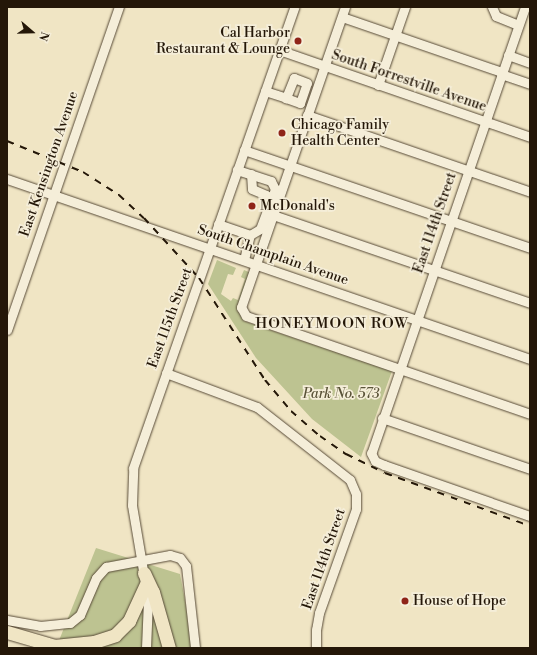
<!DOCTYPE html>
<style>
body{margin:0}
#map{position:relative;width:537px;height:655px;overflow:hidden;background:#f0e5c4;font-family:"Libre Bodoni",serif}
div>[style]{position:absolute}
.green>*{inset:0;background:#bdc391}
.roads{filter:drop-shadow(0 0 1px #574a37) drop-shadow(0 0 1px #574a37)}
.minor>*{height:9px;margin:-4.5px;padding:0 4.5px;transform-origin:4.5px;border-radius:4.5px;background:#f5eed9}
.highway>*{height:13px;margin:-6.5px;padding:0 6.5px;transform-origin:6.5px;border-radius:6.5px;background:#f0e5c4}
.rail>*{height:2px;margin-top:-1px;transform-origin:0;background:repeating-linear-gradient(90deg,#241708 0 7px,transparent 0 14px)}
.dots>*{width:11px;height:11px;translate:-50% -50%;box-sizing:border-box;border:2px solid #f5eed9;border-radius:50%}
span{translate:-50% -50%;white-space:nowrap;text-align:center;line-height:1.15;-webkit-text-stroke:3.5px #f5eed9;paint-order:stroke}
.poi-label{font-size:14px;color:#241708}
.right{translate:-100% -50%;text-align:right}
.left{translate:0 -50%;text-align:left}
.street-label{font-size:14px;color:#241708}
.park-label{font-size:14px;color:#5a5338;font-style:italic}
.neighbourhood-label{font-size:15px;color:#241708;letter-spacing:1px}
.frame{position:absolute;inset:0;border:8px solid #241708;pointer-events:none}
.north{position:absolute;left:12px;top:12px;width:40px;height:40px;-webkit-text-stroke:3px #f5eed9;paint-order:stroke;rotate:110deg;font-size:11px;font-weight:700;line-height:16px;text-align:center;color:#241708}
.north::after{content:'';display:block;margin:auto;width:14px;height:18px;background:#241708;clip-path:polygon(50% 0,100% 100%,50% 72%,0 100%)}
</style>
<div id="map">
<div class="green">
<i style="clip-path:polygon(217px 260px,236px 268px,233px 275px,228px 274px,221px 294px,231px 301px,233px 298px,238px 300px,245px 279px,241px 277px,244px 270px,251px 273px,239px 308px,244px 321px,392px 371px,361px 457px,312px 419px,256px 358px,208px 284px)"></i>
<i style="clip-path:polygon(96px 548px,180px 574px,194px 648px,56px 648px)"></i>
</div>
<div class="roads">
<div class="minor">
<i style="left:345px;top:7px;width:318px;rotate:109.1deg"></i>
<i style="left:241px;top:307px;width:10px;rotate:61deg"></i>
<i style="left:246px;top:316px;width:300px;rotate:19deg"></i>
<i style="left:492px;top:7px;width:10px;rotate:66deg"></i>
<i style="left:496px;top:16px;width:24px;rotate:22deg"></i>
<i style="left:525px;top:7px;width:472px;rotate:109deg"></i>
<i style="left:371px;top:453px;width:9px;rotate:63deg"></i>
<i style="left:375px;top:461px;width:10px;rotate:24deg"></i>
<i style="left:384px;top:465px;width:155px;rotate:19.3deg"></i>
<i style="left:342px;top:17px;width:169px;rotate:19deg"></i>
<i style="left:279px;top:50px;width:266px;rotate:19.1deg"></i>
<i style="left:508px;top:55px;width:23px;rotate:20deg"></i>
<i style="left:501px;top:74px;width:31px;rotate:19deg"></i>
<i style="left:378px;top:85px;width:83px;rotate:-70.9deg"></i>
<i style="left:265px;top:91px;width:22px;rotate:18deg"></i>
<i style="left:286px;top:98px;width:15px;rotate:20deg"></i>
<i style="left:300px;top:103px;width:21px;rotate:-71deg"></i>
<i style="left:307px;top:83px;width:14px;rotate:-159deg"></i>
<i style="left:294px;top:78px;width:22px;rotate:112deg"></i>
<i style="left:307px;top:115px;width:236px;rotate:19deg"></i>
<i style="left:244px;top:150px;width:302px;rotate:18.9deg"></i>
<i style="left:251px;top:174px;width:15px;rotate:86deg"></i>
<i style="left:252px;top:189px;width:15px;rotate:23deg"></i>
<i style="left:266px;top:195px;width:9px;rotate:63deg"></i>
<i style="left:7px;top:179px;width:553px;rotate:18.99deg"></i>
<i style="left:273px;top:215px;width:272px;rotate:18.9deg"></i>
<i style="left:218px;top:224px;width:34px;rotate:19deg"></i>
<i style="left:250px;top:235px;width:12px;rotate:-31deg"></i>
<i style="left:260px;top:229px;width:43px;rotate:-69.4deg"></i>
<i style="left:275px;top:189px;width:9px;rotate:-117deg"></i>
<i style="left:271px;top:181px;width:36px;rotate:-162deg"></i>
<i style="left:244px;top:260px;width:26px;rotate:-77deg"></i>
<i style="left:7px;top:330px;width:342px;rotate:-70.9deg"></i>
<i style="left:166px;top:373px;width:97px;rotate:20.5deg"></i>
<i style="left:257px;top:407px;width:118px;rotate:38.1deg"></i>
<i style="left:350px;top:480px;width:15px;rotate:67deg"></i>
<i style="left:356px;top:494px;width:15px;rotate:90deg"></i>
<i style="left:356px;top:509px;width:110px;rotate:109.6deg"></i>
<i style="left:319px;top:613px;width:17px;rotate:100deg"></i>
<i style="left:316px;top:630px;width:18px;rotate:90deg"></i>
<i style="left:382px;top:418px;width:157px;rotate:19deg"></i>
<i style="left:7px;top:620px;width:34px;rotate:10deg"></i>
<i style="left:40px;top:626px;width:30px;rotate:-6deg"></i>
<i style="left:70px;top:623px;width:13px;rotate:-39deg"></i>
<i style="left:80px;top:615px;width:40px;rotate:-66.6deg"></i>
<i style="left:96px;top:578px;width:15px;rotate:-48deg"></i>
<i style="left:106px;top:567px;width:65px;rotate:-10.6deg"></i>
<i style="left:170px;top:555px;width:10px;rotate:17deg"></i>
<i style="left:180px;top:558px;width:10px;rotate:53deg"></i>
<i style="left:186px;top:566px;width:82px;rotate:83.7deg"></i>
<i style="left:146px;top:648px;width:48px;rotate:-87.6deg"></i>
<i style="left:148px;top:600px;width:96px;rotate:-99.6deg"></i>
<i style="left:132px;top:505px;width:37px;rotate:-88deg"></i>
<i style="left:133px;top:468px;width:488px;rotate:-70.7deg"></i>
</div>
<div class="highway">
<i style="left:144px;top:573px;width:21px;rotate:65deg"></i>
<i style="left:153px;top:592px;width:58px;rotate:74.1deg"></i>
<i style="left:7px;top:632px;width:57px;rotate:16.2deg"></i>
<i style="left:54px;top:646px;width:40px;rotate:-5.7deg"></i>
<i style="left:94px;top:642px;width:22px;rotate:-18deg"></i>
<i style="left:115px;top:635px;width:20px;rotate:-45deg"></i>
<i style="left:129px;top:621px;width:41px;rotate:-65.3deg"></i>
</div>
</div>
<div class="rail">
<i style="left:7px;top:141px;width:82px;rotate:22.2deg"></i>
<i style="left:83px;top:172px;width:43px;rotate:32.6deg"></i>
<i style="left:119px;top:195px;width:34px;rotate:43deg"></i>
<i style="left:144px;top:218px;width:81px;rotate:47.5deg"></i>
<i style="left:199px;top:278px;width:121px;rotate:57.1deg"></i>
<i style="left:265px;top:380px;width:40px;rotate:50deg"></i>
<i style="left:291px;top:411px;width:38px;rotate:41deg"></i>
<i style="left:320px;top:436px;width:32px;rotate:35deg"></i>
<i style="left:346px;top:454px;width:43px;rotate:26deg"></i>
<i style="left:385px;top:473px;width:154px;rotate:20.1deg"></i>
</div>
<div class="dots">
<i style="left:298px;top:41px;background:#8f2418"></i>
<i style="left:282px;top:133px;background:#8f2418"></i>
<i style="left:252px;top:206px;background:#8f2418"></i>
<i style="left:405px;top:601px;background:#8f2418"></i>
</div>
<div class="poi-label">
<span class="right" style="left:290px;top:41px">Cal Harbor<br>Restaurant &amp; Lounge</span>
<span class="left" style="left:291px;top:133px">Chicago Family<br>Health Center</span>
<span class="left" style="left:260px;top:206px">McDonald's</span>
<span class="left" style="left:413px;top:601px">House of Hope</span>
</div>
<div class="street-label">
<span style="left:409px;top:81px;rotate:19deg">South Forrestville Avenue</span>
<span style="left:49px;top:164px;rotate:-71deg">East Kensington Avenue</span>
<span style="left:435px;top:223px;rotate:-71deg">East 114th Street</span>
<span style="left:273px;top:255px;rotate:19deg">South Champlain Avenue</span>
<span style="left:170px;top:318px;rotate:-70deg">East 115th Street</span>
<span style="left:324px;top:559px;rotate:-71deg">East 114th Street</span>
</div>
<div class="park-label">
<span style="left:341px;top:394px">Park No. 573</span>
</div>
<div class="neighbourhood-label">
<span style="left:332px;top:324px">HONEYMOON ROW</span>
</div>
<div class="frame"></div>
<div class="north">N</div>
</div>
